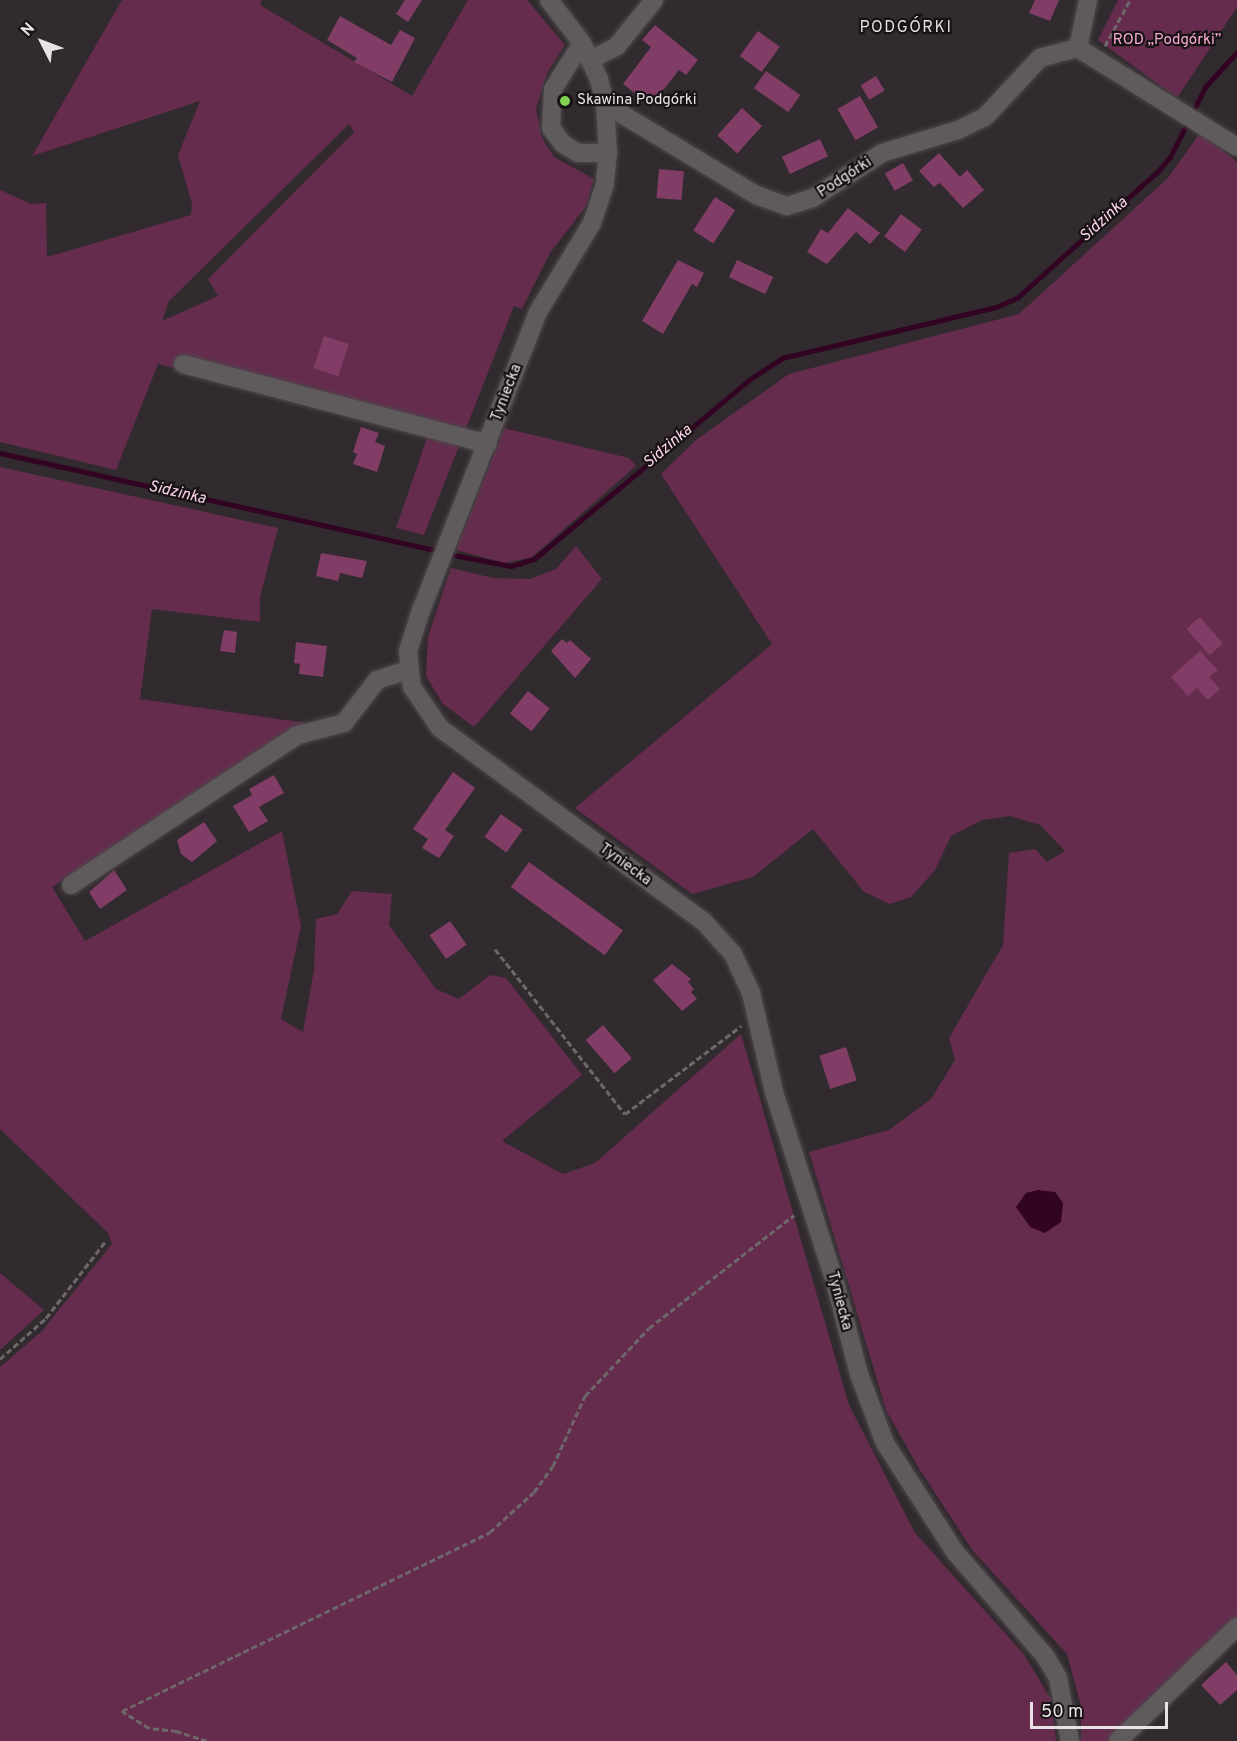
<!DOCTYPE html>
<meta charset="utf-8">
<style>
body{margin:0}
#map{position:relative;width:1237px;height:1741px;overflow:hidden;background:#312a2e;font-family:Overpass,sans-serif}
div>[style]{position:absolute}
.green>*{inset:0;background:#662c4e}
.water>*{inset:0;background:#330323}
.stream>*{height:5px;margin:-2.5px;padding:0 2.5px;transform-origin:2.5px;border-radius:2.5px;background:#330323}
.building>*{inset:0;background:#813d65;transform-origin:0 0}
.path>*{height:3px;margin-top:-1.5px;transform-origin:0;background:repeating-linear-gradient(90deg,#6d676a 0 6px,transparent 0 9px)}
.roads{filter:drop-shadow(0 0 2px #4e474b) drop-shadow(0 0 2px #4e474b)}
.minor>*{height:18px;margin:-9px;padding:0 9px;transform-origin:9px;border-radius:9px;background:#5f5b5d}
.dots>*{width:16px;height:16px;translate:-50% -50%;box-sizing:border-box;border:3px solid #171315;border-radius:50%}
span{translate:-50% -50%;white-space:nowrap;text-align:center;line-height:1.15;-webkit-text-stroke:4.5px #171315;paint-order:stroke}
.park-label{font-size:15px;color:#fcabd7}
.poi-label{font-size:15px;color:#e8e2e5}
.left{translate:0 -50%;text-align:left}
.street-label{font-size:15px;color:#e8e2e5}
.neighbourhood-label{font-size:16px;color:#e8dee3;letter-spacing:1.5px}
.water-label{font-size:16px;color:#fed4ea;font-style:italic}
.north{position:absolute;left:12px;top:12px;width:60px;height:60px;-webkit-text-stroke:4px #171315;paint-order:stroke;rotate:312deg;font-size:16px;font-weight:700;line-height:24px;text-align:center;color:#e8e2e5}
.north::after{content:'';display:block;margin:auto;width:21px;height:27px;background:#e8e2e5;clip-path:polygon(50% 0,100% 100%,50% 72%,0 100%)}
.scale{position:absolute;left:1030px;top:1702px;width:138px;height:27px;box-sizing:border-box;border:3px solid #e8e2e5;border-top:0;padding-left:8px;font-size:18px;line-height:21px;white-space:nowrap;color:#e8e2e5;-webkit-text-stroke:4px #171315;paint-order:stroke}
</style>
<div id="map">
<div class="green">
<i style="clip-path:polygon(evenodd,122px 0,262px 0,260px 5px,412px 96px,468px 0,527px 0,565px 45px,547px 73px,536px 109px,542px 138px,554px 157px,594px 179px,586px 206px,550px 253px,522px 309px,514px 306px,424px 535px,396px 528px,428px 435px,158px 364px,116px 470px,0 442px,0 190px,31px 204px,46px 203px,47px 257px,191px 215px,192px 204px,178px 155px,200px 101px,32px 156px,122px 0,349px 124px,354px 132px,208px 279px,218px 296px,162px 321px,169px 301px,349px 124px)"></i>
<i style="clip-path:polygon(1118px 0,1237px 0,1237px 7px,1177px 98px,1098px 40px)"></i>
<i style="clip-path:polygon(1200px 133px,1237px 162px,1237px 1621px,1114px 1741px,1081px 1741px,1081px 1706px,1067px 1654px,973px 1551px,918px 1467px,886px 1410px,809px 1152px,889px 1130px,931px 1099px,955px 1060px,949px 1038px,1003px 945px,1009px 853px,1035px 849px,1047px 862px,1065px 851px,1040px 825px,1010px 816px,982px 820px,951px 836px,935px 870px,911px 897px,890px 904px,864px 892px,813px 829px,753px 877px,692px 894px,575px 808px,772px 644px,661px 474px,696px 440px,789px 374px,1019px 314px,1168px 178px)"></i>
<i style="clip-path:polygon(504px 428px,629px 458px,636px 466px,532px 557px,505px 563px,456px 550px)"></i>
<i style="clip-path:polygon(0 467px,278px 528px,260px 597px,260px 622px,152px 609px,140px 699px,306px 723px,52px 887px,85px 941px,282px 831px,301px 926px,281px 1019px,303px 1032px,314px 970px,316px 919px,337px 914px,352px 891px,392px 894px,389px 925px,436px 989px,459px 999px,490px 975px,506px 978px,582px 1075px,502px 1141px,563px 1174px,595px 1163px,741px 1034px,849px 1405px,915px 1533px,1023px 1653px,1051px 1699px,1056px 1741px,0 1741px,0 1367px,42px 1331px,112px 1244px,108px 1233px,0 1129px)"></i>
<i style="clip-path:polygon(576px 546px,602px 579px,474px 727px,443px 704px,426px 676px,428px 637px,451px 568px,493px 578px,530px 579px,556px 569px)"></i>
<i style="clip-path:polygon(0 1273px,44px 1310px,0 1350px)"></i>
</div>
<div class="water">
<i style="clip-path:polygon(1038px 1190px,1055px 1192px,1063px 1203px,1061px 1222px,1045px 1233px,1030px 1227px,1016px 1207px,1026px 1193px)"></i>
</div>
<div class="stream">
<i style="left:0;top:453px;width:450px;rotate:12.6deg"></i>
<i style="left:448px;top:554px;width:64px;rotate:10.8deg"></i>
<i style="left:511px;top:566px;width:24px;rotate:-17deg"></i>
<i style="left:534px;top:559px;width:281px;rotate:-39.8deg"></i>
<i style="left:750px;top:379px;width:38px;rotate:-33deg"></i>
<i style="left:782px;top:358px;width:220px;rotate:-13.4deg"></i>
<i style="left:996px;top:307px;width:24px;rotate:-24deg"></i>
<i style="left:1018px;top:297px;width:187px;rotate:-42deg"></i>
<i style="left:1157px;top:172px;width:20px;rotate:-49deg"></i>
<i style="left:1170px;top:157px;width:78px;rotate:-63.4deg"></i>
<i style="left:1205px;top:87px;width:47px;rotate:-47.6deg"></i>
</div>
<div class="building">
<i style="clip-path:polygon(405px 0,422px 0,408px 22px,396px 14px)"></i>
<i style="clip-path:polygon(1035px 0,1059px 0,1050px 21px,1029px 13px)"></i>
<i style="clip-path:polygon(340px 16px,391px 45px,400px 30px,415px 38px,392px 82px,354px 62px,357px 58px,327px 40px)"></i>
<i style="clip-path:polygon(655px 25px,698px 60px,686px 75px,679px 70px,651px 106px,623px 84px,651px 47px,642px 40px)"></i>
<i style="left:758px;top:31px;width:27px;height:31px;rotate:36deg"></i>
<i style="left:766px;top:71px;width:42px;height:21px;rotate:35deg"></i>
<i style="left:876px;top:76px;width:17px;height:18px;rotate:59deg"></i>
<i style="left:860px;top:96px;width:36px;height:26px;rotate:60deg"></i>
<i style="left:742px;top:108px;width:27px;height:37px;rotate:42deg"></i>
<i style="left:820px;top:139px;width:19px;height:42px;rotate:65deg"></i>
<i style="clip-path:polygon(939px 153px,960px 177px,967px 170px,984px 190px,963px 208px,940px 183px,934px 187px,919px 171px)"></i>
<i style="left:903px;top:163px;width:20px;height:21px;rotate:60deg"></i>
<i style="left:659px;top:169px;width:25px;height:29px;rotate:5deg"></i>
<i style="left:715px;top:197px;width:24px;height:40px;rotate:33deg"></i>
<i style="clip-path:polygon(848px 208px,880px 233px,870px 244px,856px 232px,827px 264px,807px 252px,821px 229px,828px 233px)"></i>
<i style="left:901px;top:214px;width:26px;height:28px;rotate:37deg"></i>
<i style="clip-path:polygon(678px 260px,704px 273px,697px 287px,692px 284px,663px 334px,642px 321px)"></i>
<i style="left:737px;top:260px;width:40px;height:19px;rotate:25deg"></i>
<i style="left:324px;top:336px;width:26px;height:34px;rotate:18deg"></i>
<i style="clip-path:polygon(361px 427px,379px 433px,375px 442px,385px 446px,377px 472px,353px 464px,357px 454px,353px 452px)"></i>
<i style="clip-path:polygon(321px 553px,367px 561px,362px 578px,340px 573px,338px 581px,316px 576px)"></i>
<i style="left:1200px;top:617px;width:35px;height:18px;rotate:49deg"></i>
<i style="clip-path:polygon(224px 630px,237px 632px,235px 653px,220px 651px)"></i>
<i style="clip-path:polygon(562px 639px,567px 643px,570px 640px,591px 659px,575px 678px,551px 651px)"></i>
<i style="clip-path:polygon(296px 642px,327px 646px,323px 677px,299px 674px,300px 664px,294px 663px)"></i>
<i style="clip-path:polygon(1200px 651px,1218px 670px,1209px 677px,1220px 689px,1208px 700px,1197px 688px,1188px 696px,1171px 677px)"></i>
<i style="left:528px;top:691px;width:28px;height:29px;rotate:39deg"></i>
<i style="clip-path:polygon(453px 772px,475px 788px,445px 830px,454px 836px,439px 858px,422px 848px,428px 839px,413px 829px)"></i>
<i style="clip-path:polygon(274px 775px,284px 793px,259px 807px,268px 821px,249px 832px,233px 806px,252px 795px,249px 789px)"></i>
<i style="left:501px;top:814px;width:27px;height:28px;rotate:36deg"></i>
<i style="clip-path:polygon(204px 822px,217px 841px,192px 862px,181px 854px,177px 840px)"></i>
<i style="left:529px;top:862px;width:116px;height:31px;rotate:36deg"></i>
<i style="clip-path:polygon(114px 870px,127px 890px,100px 909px,89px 892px)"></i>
<i style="left:450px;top:921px;width:29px;height:25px;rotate:55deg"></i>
<i style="clip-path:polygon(672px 964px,691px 979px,688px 982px,694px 989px,691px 992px,697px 999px,682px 1011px,653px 980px)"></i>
<i style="left:603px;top:1025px;width:44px;height:23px;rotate:49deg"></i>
<i style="left:846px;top:1047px;width:35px;height:28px;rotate:72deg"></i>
<i style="clip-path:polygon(1226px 1662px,1237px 1675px,1237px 1690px,1220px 1705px,1201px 1685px)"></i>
</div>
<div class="path">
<i style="left:1105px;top:46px;width:52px;rotate:-61.5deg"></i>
<i style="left:495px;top:949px;width:210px;rotate:51.8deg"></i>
<i style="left:625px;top:1114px;width:146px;rotate:-37.2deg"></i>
<i style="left:0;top:1359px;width:62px;rotate:-41.7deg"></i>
<i style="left:46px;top:1318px;width:96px;rotate:-52.2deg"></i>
<i style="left:207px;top:1741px;width:32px;rotate:-162deg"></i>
<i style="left:177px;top:1731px;width:28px;rotate:-174deg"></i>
<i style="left:149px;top:1728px;width:32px;rotate:-148deg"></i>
<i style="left:122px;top:1711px;width:409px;rotate:-25.9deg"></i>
<i style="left:490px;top:1532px;width:59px;rotate:-42.3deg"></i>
<i style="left:534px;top:1492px;width:32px;rotate:-54deg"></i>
<i style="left:553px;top:1466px;width:77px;rotate:-65.4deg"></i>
<i style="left:585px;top:1396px;width:93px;rotate:-46.7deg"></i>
<i style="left:649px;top:1328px;width:184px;rotate:-37.9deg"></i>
</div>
<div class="roads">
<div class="minor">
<i style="left:549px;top:0;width:54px;rotate:52.5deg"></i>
<i style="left:582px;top:43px;width:40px;rotate:65deg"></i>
<i style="left:599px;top:79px;width:26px;rotate:77deg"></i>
<i style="left:605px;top:104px;width:49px;rotate:86.5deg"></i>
<i style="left:608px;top:153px;width:31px;rotate:96deg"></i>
<i style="left:605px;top:184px;width:41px;rotate:108.4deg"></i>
<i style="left:592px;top:223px;width:104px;rotate:121.2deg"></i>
<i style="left:538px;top:312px;width:320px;rotate:111.4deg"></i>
<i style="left:421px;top:610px;width:43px;rotate:107.6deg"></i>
<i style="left:408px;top:651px;width:36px;rotate:84deg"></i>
<i style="left:412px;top:687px;width:50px;rotate:55.7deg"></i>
<i style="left:440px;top:728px;width:328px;rotate:36.3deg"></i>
<i style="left:704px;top:922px;width:43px;rotate:47.8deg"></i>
<i style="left:733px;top:954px;width:43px;rotate:65.2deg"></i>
<i style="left:751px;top:993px;width:102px;rotate:76.9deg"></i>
<i style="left:774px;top:1092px;width:200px;rotate:72.2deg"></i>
<i style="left:835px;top:1282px;width:95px;rotate:75.4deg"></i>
<i style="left:859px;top:1374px;width:74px;rotate:69.4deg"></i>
<i style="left:885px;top:1443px;width:130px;rotate:57.3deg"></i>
<i style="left:955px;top:1552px;width:138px;rotate:49.1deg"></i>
<i style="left:1045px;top:1656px;width:26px;rotate:59deg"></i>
<i style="left:1058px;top:1678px;width:64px;rotate:79.2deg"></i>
<i style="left:582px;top:43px;width:54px;rotate:122.2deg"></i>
<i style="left:553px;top:89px;width:39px;rotate:93deg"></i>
<i style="left:551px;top:128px;width:20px;rotate:53deg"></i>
<i style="left:563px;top:144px;width:17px;rotate:31deg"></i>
<i style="left:578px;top:153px;width:30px"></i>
<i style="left:1078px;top:48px;width:187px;rotate:31.9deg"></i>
<i style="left:592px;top:59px;width:28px;rotate:-27deg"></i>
<i style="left:617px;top:46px;width:59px;rotate:-51.2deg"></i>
<i style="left:605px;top:104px;width:176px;rotate:31.1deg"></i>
<i style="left:756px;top:195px;width:33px;rotate:20deg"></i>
<i style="left:787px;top:206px;width:27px;rotate:-17deg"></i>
<i style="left:813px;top:198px;width:82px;rotate:-33.1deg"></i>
<i style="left:882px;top:153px;width:79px;rotate:-16.8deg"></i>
<i style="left:958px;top:130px;width:30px;rotate:-26deg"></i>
<i style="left:985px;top:117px;width:81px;rotate:-47deg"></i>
<i style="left:1040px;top:58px;width:39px;rotate:-15deg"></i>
<i style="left:1078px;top:48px;width:49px;rotate:-78.2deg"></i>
<i style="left:183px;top:364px;width:315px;rotate:14.7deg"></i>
<i style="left:71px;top:885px;width:272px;rotate:-33.5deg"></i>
<i style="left:298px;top:735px;width:48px;rotate:-14.6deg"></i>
<i style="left:344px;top:723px;width:54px;rotate:-52.5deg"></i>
<i style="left:377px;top:680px;width:33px;rotate:-18deg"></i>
<i style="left:1118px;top:1741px;width:165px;rotate:-43.8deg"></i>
</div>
</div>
<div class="dots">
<i style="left:565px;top:101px;background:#80d051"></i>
</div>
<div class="park-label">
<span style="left:1167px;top:41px">ROD „Podgórki”</span>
</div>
<div class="poi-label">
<span class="left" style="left:577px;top:101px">Skawina Podgórki</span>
</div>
<div class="street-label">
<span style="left:845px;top:178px;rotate:-33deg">Podgórki</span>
<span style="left:507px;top:393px;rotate:-69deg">Tyniecka</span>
<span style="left:625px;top:865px;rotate:36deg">Tyniecka</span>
<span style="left:839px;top:1301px;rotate:75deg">Tyniecka</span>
</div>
<div class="neighbourhood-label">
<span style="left:906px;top:28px">PODGÓRKI</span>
</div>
<div class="water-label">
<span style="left:1104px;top:220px;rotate:-42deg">Sidzinka</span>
<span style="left:668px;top:447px;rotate:-40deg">Sidzinka</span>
<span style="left:177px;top:493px;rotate:13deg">Sidzinka</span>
</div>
<div class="north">N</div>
<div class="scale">50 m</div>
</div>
